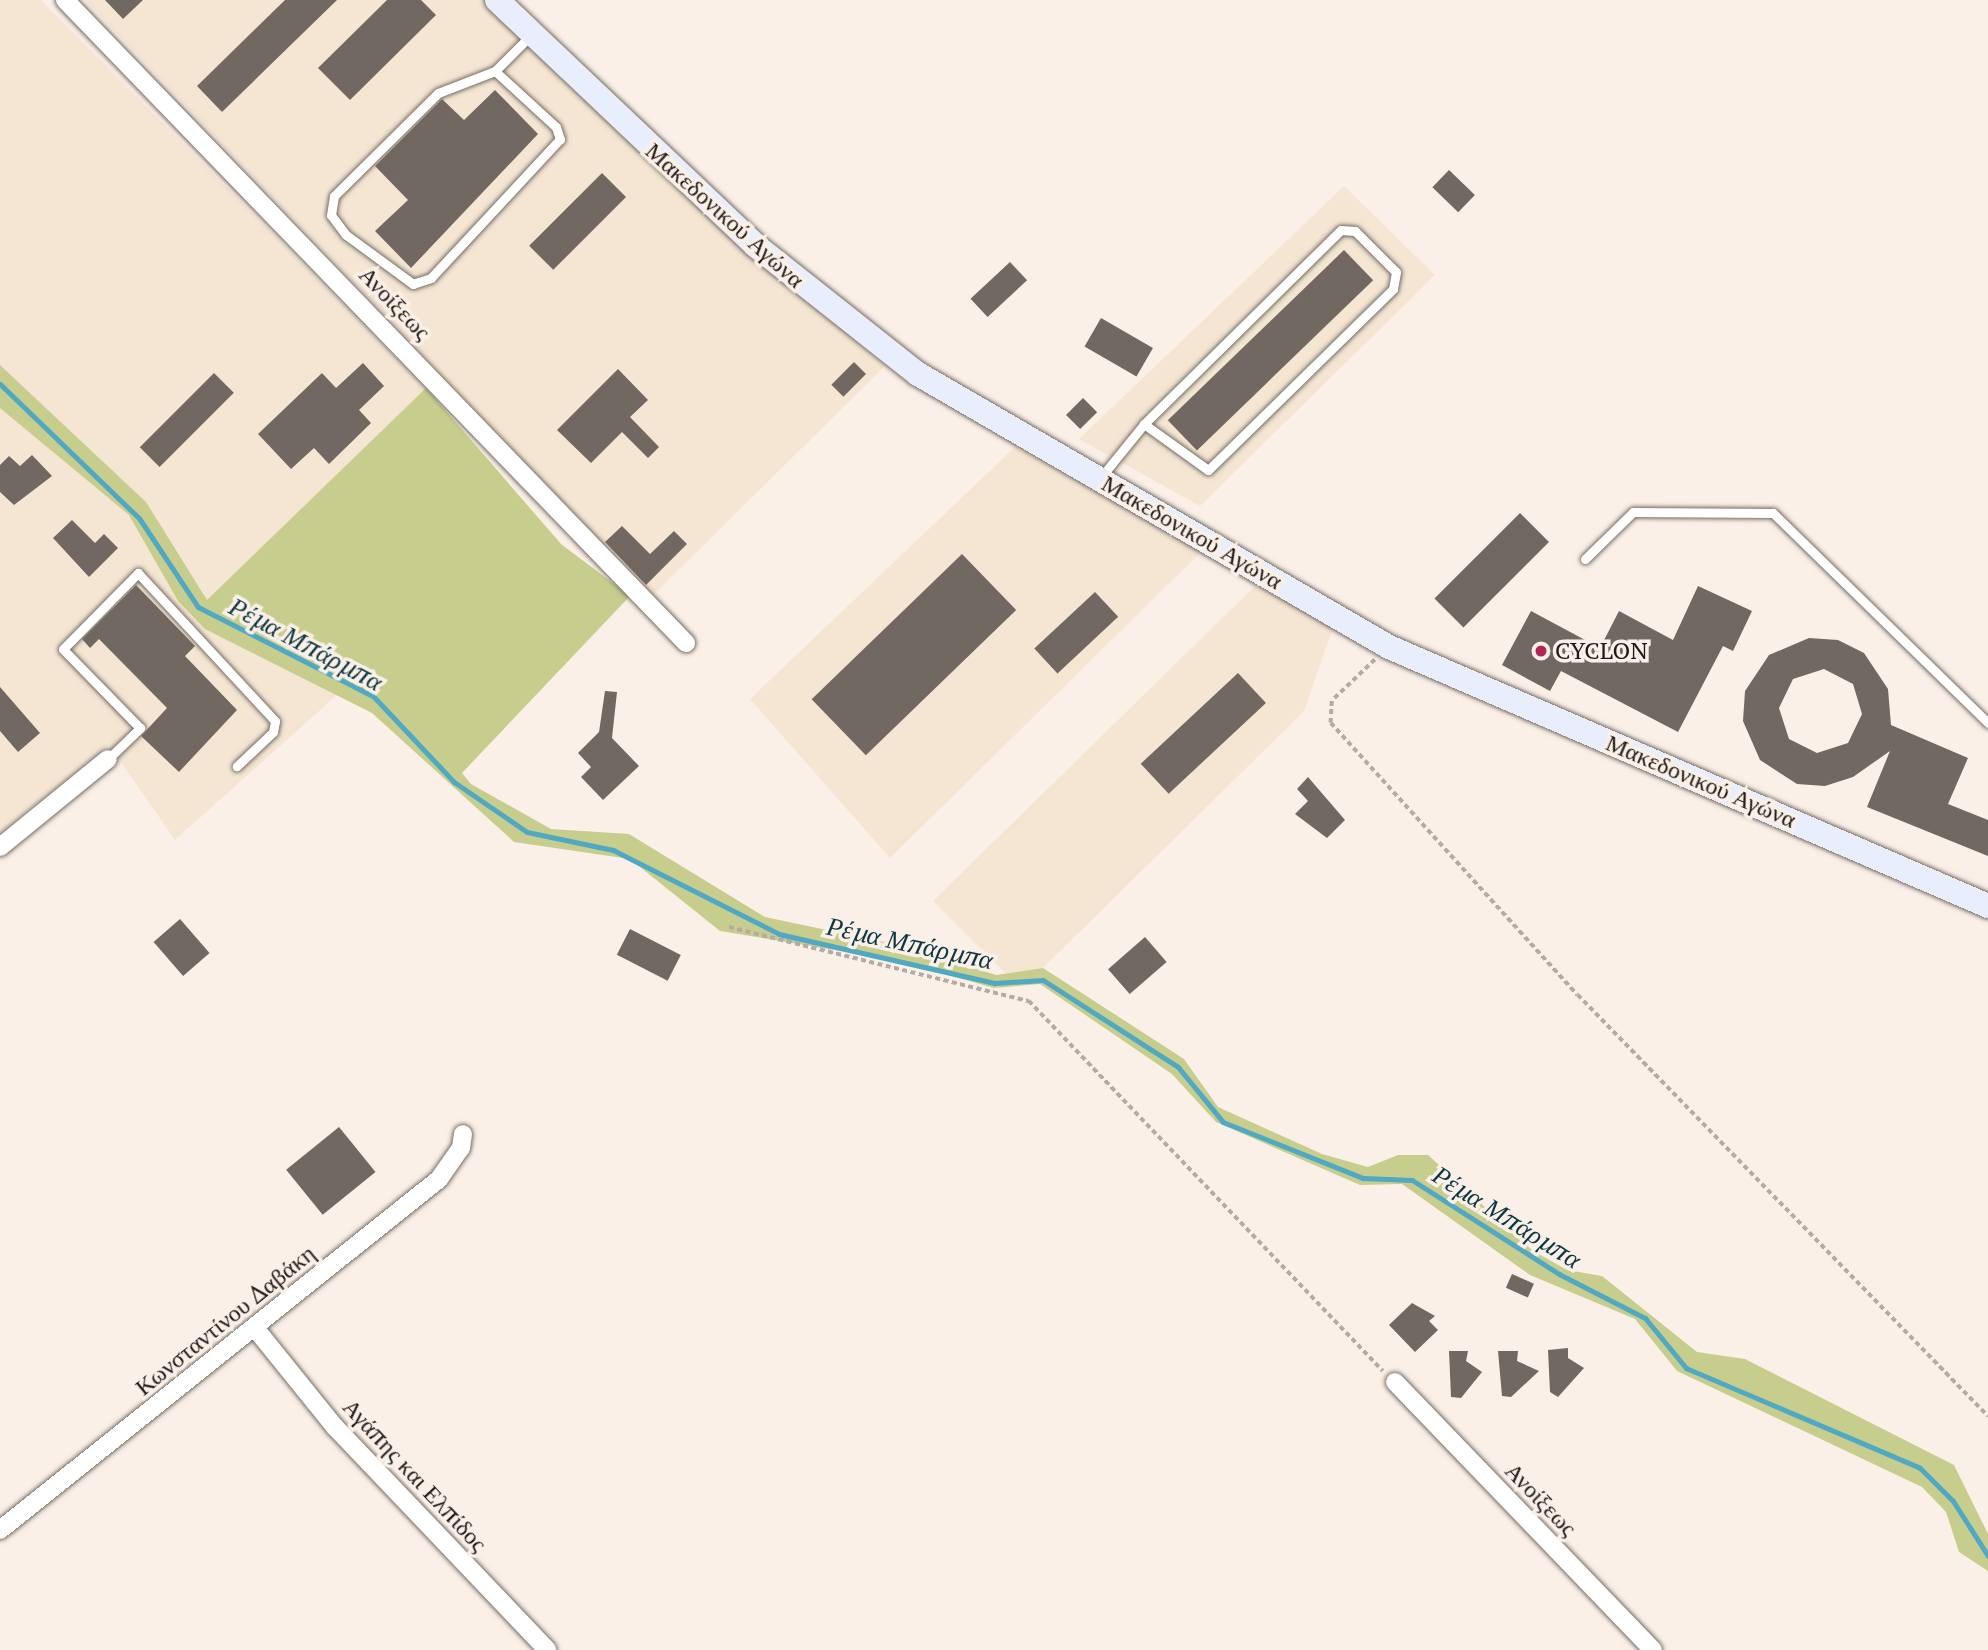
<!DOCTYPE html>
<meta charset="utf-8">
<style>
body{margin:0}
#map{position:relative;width:1988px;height:1650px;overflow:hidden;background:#fbf0e7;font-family:"PT Serif",serif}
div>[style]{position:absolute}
.industrial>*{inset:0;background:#f5e6d3}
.green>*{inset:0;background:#c7ce8d}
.stream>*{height:5px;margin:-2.5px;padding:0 2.5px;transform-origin:2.5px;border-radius:2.5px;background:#50a8c3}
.building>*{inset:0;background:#716861;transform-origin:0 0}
.path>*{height:3.5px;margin-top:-1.75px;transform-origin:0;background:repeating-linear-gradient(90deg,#b4aba4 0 5px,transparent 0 8.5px)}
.roads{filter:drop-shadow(0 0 2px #776d66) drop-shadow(0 0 2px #776d66)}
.lane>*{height:9px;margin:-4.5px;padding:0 4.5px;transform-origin:4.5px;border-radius:4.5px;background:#fff}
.street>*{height:18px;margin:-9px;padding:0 9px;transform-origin:9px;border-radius:9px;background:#fff}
.secondary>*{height:24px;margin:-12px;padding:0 12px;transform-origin:12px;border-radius:12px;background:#e8eefc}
.dots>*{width:19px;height:19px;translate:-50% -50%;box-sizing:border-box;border:4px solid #fbf0e7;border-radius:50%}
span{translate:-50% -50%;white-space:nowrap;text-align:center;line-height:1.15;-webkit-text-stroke:7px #fbf0e7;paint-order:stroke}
.street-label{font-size:24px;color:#1e1a17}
.poi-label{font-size:24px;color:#1e1a17}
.left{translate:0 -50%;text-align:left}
.water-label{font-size:26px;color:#0c3642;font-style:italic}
</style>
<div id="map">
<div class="industrial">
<i style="clip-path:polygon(0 0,41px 0,426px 388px,208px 601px,337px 695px,175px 840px,109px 745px,0 833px)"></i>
<i style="clip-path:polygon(85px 0,492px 0,609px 125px,885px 366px,652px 596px)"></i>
<i style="clip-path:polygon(1344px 186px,1435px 275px,1200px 506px,1079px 439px)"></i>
<i style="clip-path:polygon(1015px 447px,1205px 548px,890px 858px,750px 699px)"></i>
<i style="clip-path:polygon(1256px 585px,1333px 628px,1304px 711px,1043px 968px,1006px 974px,933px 901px)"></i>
</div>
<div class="green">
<i style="clip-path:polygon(0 365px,146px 502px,207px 600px,426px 388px,561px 544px,630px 596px,462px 773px,471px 784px,551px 829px,629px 834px,765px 917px,917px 949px,996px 975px,1043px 968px,1184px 1059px,1218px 1107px,1322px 1154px,1368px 1167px,1398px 1155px,1428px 1155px,1532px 1250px,1567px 1270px,1602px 1276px,1697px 1352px,1745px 1359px,1954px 1465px,1988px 1534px,1988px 1571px,1959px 1552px,1946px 1512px,1922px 1487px,1677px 1371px,1635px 1319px,1530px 1275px,1402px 1184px,1360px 1185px,1216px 1122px,1172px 1074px,1040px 984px,994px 988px,895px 960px,720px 931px,630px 859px,514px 842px,372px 713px,205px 629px,178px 601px,129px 515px,0 408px)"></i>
</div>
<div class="stream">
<i style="left:0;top:384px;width:193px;rotate:44deg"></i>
<i style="left:139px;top:518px;width:107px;rotate:56.5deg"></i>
<i style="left:198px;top:607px;width:196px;rotate:27deg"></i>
<i style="left:373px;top:696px;width:118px;rotate:46.7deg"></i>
<i style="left:454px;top:782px;width:88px;rotate:34.4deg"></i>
<i style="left:527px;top:832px;width:88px;rotate:11.8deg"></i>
<i style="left:613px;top:850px;width:186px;rotate:26.8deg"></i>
<i style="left:779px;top:934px;width:221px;rotate:12.8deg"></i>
<i style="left:994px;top:983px;width:49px;rotate:-3.5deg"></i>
<i style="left:1043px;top:980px;width:161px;rotate:32.8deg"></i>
<i style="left:1178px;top:1067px;width:71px;rotate:50.7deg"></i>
<i style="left:1223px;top:1122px;width:151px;rotate:21.8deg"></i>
<i style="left:1363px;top:1178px;width:49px;rotate:2.3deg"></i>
<i style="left:1412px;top:1180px;width:174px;rotate:32.6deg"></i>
<i style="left:1559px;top:1274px;width:97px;rotate:27.1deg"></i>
<i style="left:1645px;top:1318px;width:65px;rotate:50.6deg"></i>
<i style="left:1686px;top:1368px;width:254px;rotate:23.1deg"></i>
<i style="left:1920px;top:1468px;width:47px;rotate:45deg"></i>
<i style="left:1953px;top:1501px;width:65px;rotate:57.5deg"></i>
</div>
<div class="building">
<i style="clip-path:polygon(105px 0,143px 0,123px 19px)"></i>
<i style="clip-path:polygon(285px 0,337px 0,222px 112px,197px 86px)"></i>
<i style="clip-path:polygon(387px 0,421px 0,436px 15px,350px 100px,318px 68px)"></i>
<i style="clip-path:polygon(495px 90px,538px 134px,411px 268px,375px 231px,408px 200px,375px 166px,442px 99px,464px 120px)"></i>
<i style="left:1449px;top:170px;width:36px;height:24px;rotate:44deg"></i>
<i style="left:602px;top:173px;width:34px;height:103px;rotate:45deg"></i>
<i style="left:1344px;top:250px;width:42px;height:245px;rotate:46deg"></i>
<i style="left:1010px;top:262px;width:25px;height:54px;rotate:47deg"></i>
<i style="left:1101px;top:318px;width:60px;height:33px;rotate:30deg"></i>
<i style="left:854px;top:362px;width:17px;height:32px;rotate:45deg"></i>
<i style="clip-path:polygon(363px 363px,384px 386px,359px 410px,371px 423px,329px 464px,314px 448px,291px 469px,258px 434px,322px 373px,336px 388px)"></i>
<i style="clip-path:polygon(618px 369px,648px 400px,630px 417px,659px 447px,648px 458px,622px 432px,591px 463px,557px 430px)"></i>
<i style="left:214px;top:373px;width:28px;height:105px;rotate:45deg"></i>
<i style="left:1083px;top:398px;width:20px;height:24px;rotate:45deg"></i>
<i style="clip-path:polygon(32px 455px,52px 476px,14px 505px,0 492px,0 465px,9px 456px,20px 466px)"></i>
<i style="left:1520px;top:513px;width:41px;height:121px;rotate:45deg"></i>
<i style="clip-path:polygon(72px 520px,95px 543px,104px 534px,118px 548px,89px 577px,53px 538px)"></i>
<i style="clip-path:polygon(622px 526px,650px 554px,674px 531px,687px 544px,646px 585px,605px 542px)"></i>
<i style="left:962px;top:554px;width:78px;height:209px;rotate:46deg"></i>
<i style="clip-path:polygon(136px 585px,195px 646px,185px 656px,237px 710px,179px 772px,141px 736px,167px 708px,99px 639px,90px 648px,82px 639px)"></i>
<i style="clip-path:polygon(1698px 586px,1752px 611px,1733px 651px,1723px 646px,1678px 732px,1561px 671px,1550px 691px,1502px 665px,1531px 611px,1600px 648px,1619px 611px,1673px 640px)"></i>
<i style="left:1095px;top:592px;width:34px;height:83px;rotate:47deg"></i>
<i style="clip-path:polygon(evenodd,1809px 638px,1838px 640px,1864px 653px,1888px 689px,1891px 725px,1968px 758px,1948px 804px,1988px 820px,1988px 856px,1867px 807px,1890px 751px,1853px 777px,1825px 786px,1797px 784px,1760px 760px,1743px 721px,1745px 691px,1769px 655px,1809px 638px,1824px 669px,1853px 684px,1862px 714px,1848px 743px,1817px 753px,1789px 739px,1779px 708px,1793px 679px,1824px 669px)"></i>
<i style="left:1238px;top:673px;width:41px;height:133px;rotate:47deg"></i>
<i style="clip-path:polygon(0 687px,40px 733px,18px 752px,0 731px)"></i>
<i style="clip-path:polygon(605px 691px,617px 692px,612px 738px,639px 766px,603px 800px,581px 777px,591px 767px,578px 753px,599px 732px)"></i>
<i style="clip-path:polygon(1308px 777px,1345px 820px,1327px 838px,1295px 814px,1308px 801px,1297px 789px)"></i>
<i style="left:180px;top:919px;width:45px;height:35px;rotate:49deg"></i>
<i style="left:630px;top:929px;width:57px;height:29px;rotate:27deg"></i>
<i style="left:1145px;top:937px;width:33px;height:49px;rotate:49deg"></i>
<i style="left:339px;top:1127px;width:58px;height:68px;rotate:51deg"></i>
<i style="left:1512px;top:1274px;width:24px;height:15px;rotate:24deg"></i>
<i style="clip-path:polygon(1412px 1303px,1435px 1316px,1429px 1321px,1438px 1330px,1415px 1352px,1389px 1325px)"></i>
<i style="clip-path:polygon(1568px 1348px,1568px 1358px,1584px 1368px,1558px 1397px,1550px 1392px,1548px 1350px)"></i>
<i style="clip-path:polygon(1449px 1351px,1468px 1351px,1466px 1361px,1482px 1372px,1461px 1398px,1451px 1397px)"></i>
<i style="clip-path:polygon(1498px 1351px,1518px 1351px,1517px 1361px,1539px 1371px,1511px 1397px,1502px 1396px)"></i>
</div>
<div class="path">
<i style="left:1375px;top:660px;width:59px;rotate:136.4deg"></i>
<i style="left:1332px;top:701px;width:22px;rotate:93deg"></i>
<i style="left:1331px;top:723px;width:367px;rotate:47.8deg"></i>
<i style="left:1578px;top:995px;width:588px;rotate:45.76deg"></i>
<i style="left:729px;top:927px;width:309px;rotate:13.9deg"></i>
<i style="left:1029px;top:1001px;width:512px;rotate:46.27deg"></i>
</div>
<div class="roads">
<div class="lane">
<i style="left:495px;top:71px;width:83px;rotate:42.6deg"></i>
<i style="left:556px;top:127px;width:13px;rotate:72deg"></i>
<i style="left:560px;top:139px;width:190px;rotate:132.9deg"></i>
<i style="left:431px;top:278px;width:19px;rotate:162deg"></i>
<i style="left:413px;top:284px;width:83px;rotate:-143.8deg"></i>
<i style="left:346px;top:235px;width:25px;rotate:-127deg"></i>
<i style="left:331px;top:215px;width:19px;rotate:-81deg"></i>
<i style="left:334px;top:196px;width:146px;rotate:-44.7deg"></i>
<i style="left:438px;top:93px;width:61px;rotate:-21.1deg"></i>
<i style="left:495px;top:71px;width:51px;rotate:-45deg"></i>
<i style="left:1101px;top:477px;width:68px;rotate:-50.9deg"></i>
<i style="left:1144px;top:424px;width:276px;rotate:-44.6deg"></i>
<i style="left:1341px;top:230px;width:14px;rotate:4deg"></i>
<i style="left:1355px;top:231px;width:58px;rotate:45deg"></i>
<i style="left:1396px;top:272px;width:17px;rotate:100deg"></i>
<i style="left:1393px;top:289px;width:259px;rotate:135.6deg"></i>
<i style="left:1208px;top:470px;width:79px;rotate:-144.3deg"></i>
<i style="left:1585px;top:559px;width:67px;rotate:-44.4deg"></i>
<i style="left:1633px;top:512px;width:140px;rotate:0.4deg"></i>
<i style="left:1773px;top:513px;width:301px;rotate:44.3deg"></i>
<i style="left:108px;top:759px;width:45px;rotate:-44.1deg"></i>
<i style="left:140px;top:728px;width:110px;rotate:-134.3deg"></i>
<i style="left:63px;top:649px;width:107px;rotate:-45.4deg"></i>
<i style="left:138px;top:573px;width:202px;rotate:47.2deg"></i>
<i style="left:275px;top:721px;width:11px;rotate:100deg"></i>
<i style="left:273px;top:732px;width:50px;rotate:136.6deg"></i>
</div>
<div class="street">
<i style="left:65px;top:0;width:894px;rotate:46deg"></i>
<i style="left:0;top:847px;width:139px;rotate:-39.2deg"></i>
<i style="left:255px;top:1328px;width:127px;rotate:51.1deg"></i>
<i style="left:335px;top:1427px;width:308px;rotate:46.4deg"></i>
<i style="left:1395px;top:1382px;width:372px;rotate:46.1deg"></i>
<i style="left:0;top:1530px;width:562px;rotate:-38.64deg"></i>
<i style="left:439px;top:1179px;width:38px;rotate:-55deg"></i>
<i style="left:461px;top:1148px;width:14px;rotate:-82deg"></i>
</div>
<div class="secondary">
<i style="left:497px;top:0;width:356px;rotate:43.5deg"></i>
<i style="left:755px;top:245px;width:208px;rotate:38.4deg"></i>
<i style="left:918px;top:374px;width:544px;rotate:30.1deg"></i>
<i style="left:1389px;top:647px;width:653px;rotate:23.38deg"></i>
</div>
</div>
<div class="dots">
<i style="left:1541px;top:651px;background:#b42557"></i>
</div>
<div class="street-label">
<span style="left:725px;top:215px;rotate:42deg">Μακεδονικού Αγώνα</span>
<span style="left:395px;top:303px;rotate:46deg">Ανοίξεως</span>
<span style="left:1192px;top:532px;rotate:30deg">Μακεδονικού Αγώνα</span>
<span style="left:1701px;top:781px;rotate:23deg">Μακεδονικού Αγώνα</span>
<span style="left:225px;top:1320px;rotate:-39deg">Κωνσταντίνου Δαβάκη</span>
<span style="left:415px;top:1475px;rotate:47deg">Αγάπης και Ελπίδος</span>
<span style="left:1541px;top:1499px;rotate:46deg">Ανοίξεως</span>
</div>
<div class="poi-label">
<span class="left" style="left:1555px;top:651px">CYCLON</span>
</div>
<div class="water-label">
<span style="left:306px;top:644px;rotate:28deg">Ρέμα Μπάρμπα</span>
<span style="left:910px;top:943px;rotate:12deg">Ρέμα Μπάρμπα</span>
<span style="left:1507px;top:1217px;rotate:32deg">Ρέμα Μπάρμπα</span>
</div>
</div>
